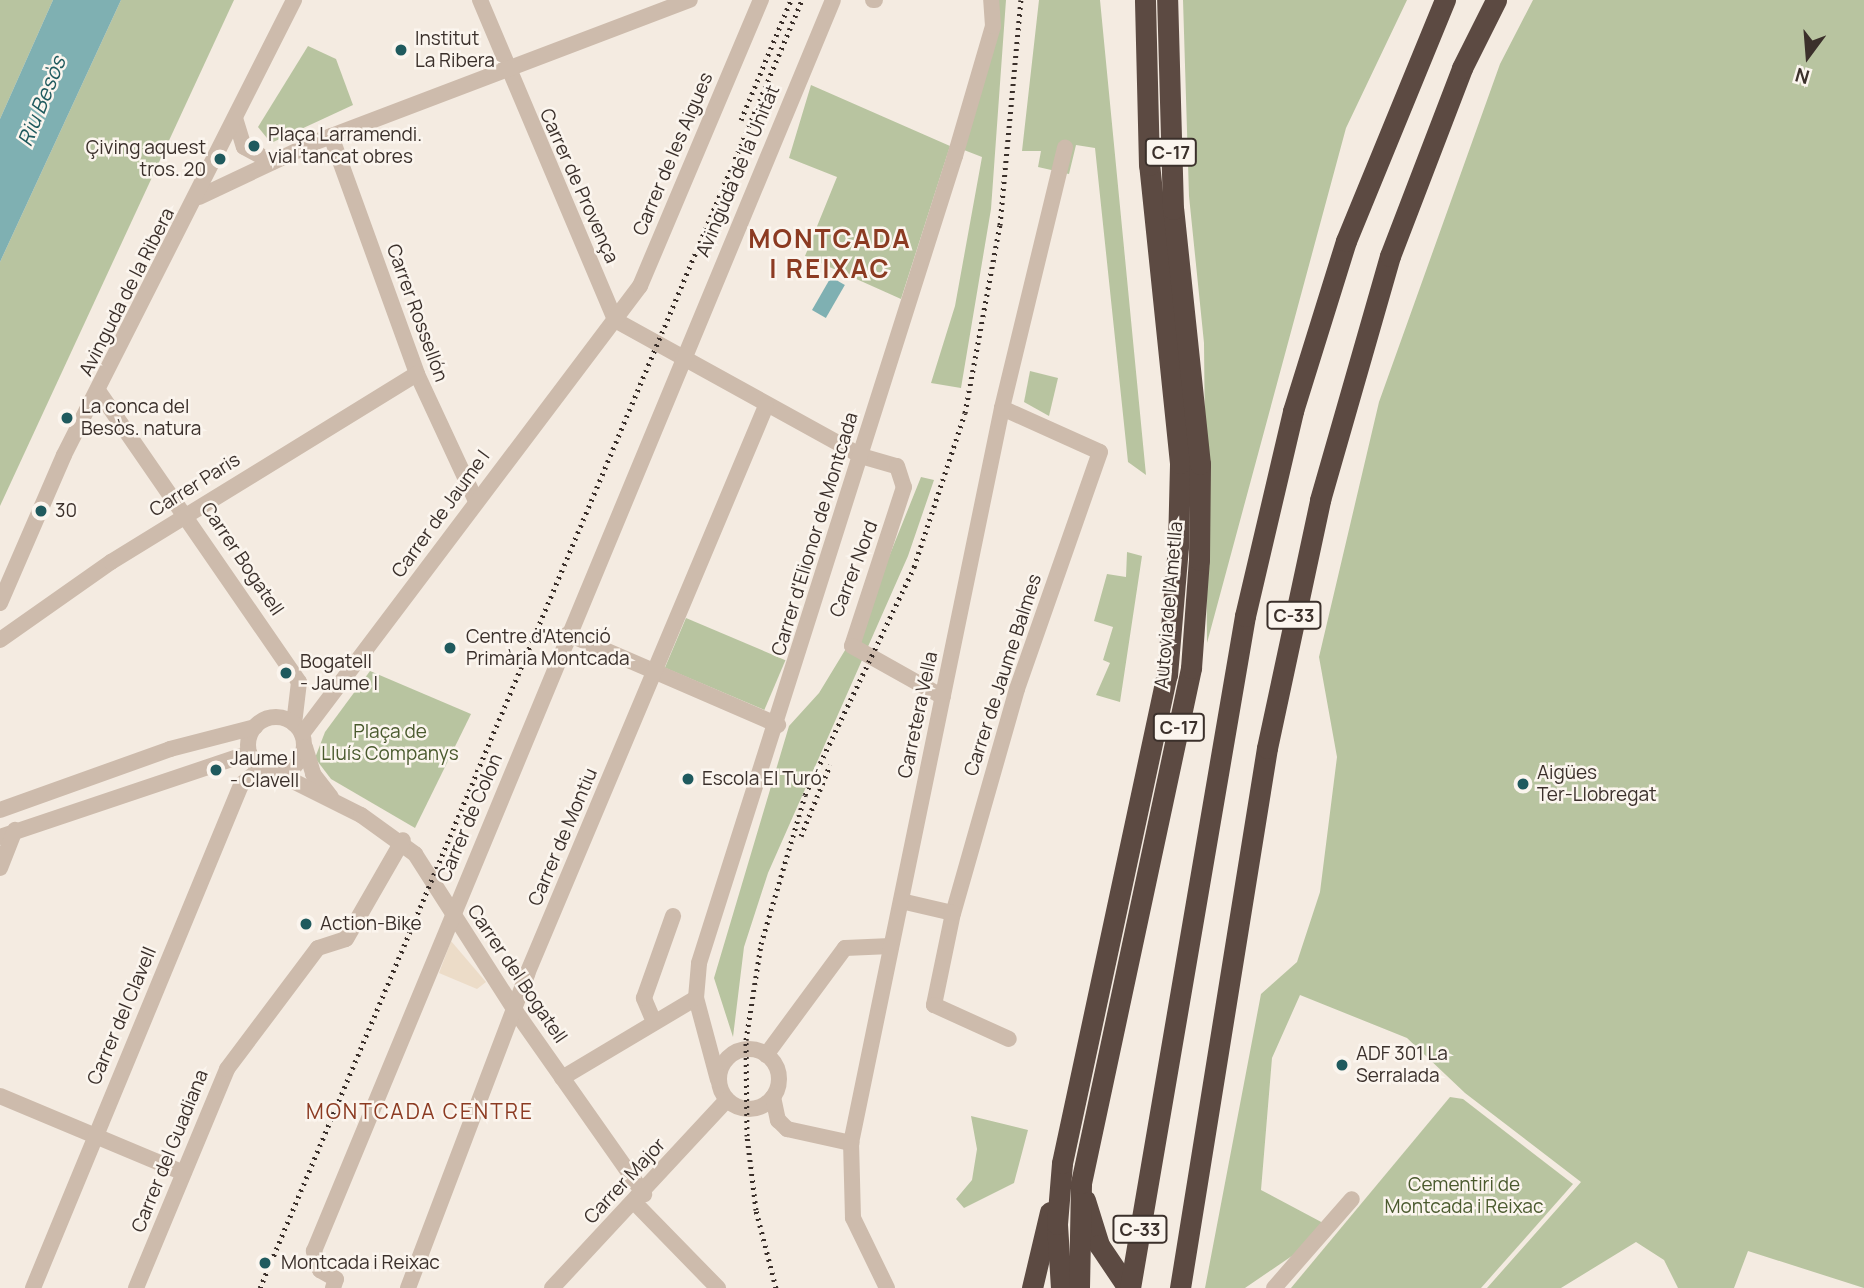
<!DOCTYPE html>
<meta charset="utf-8">
<style>
body{margin:0}
#map{position:relative;width:1864px;height:1288px;overflow:hidden;background:#f4ebe1;font-family:Manrope,sans-serif}
div>[style]{position:absolute}
.green>*{inset:0;background:#b8c4a0;transform-origin:0 0}
.plaza>*{inset:0;background:#ecdcc8}
.water>*{inset:0;background:#7fb0b2;transform-origin:0 0}
.street>*{height:16px;margin:-8px;padding:0 8px;transform-origin:8px;border-radius:8px;background:#cdbbac}
.street>.ring{margin:-8px;padding:0;box-sizing:content-box;background:none;border:16px solid #cdbbac;border-radius:50%}
.highway>*{height:21px;margin:-10.5px;padding:0 10.5px;transform-origin:10.5px;border-radius:10.5px;background:#5c4a42}
.rail>*{height:5px;margin-top:-2.5px;transform-origin:0;background:repeating-linear-gradient(90deg,#3b302b 0 2px,transparent 0 7px)}
.dots>*{width:19px;height:19px;translate:-50% -50%;box-sizing:border-box;border:4px solid #fbf5ee;border-radius:50%}
span{translate:-50% -50%;white-space:nowrap;text-align:center;line-height:1.15;-webkit-text-stroke:5px #fbf5ee;paint-order:stroke}
.shield-label span{padding:2px 5px;background:#fbf5ee;border:2px solid;border-radius:5px;-webkit-text-stroke-width:0}
.shield-label{font-size:18px;color:#3b302b;font-weight:700}
.poi-label{font-size:19px;color:#3b302b}
.left{translate:0 -50%;text-align:left}
.right{translate:-100% -50%;text-align:right}
.street-label{font-size:19px;color:#3b302b}
.park-label{font-size:19px;color:#4a5a2e}
.water-label{font-size:21px;color:#1f5a5e;font-style:italic}
.neighbourhood-label{font-size:21px;color:#8c3b22;letter-spacing:2px}
.district-label{font-size:26px;color:#8c3b22;font-weight:700;letter-spacing:2px}
.north{position:absolute;left:1773px;top:21px;width:70px;height:70px;-webkit-text-stroke:5px #fbf5ee;paint-order:stroke;rotate:196deg;font-size:19px;font-weight:700;line-height:28px;text-align:center;color:#3b302b}
.north::after{content:'';display:block;margin:auto;width:24px;height:32px;background:#3b302b;clip-path:polygon(50% 0,100% 100%,50% 72%,0 100%)}
</style>
<div id="map">
<div class="green">
<i style="clip-path:polygon(0 0,53px 0,0 119px)"></i>
<i style="clip-path:polygon(121px 0,234px 0,0 506px,0 262px)"></i>
<i style="clip-path:polygon(998px 0,1006px 0,991px 209px,961px 388px,931px 383px,955px 306px,982px 157px,964px 150px)"></i>
<i style="clip-path:polygon(1039px 0,1100px 0,1146px 475px,1128px 462px,1095px 148px,1076px 145px,1069px 174px,1038px 167px,1041px 151px,1022px 151px)"></i>
<i style="clip-path:polygon(1183px 0,1407px 0,1346px 128px,1207px 643px,1204px 343px,1189px 196px)"></i>
<i style="clip-path:polygon(1533px 0,1864px 0,1864px 1288px,1748px 1251px,1734px 1288px,1678px 1288px,1664px 1260px,1636px 1242px,1561px 1288px,1487px 1288px,1581px 1182px,1465px 1093px,1407px 1038px,1300px 995px,1272px 1058px,1261px 1190px,1325px 1224px,1302px 1249px,1245px 1288px,1205px 1288px,1261px 994px,1297px 962px,1320px 892px,1337px 757px,1319px 657px,1379px 402px,1500px 64px)"></i>
<i style="clip-path:polygon(308px 46px,336px 59px,353px 105px,271px 143px,258px 127px)"></i>
<i style="clip-path:polygon(811px 85px,950px 146px,901px 299px,805px 256px,837px 177px,789px 158px)"></i>
<i style="clip-path:polygon(1030px 371px,1058px 378px,1049px 416px,1024px 402px)"></i>
<i style="clip-path:polygon(921px 477px,934px 480px,908px 556px,768px 873px,744px 947px,733px 1037px,714px 978px,789px 726px,819px 693px,864px 619px)"></i>
<i style="clip-path:polygon(1127px 552px,1142px 556px,1120px 702px,1096px 695px,1110px 663px,1103px 660px,1113px 627px,1094px 621px,1107px 574px,1126px 577px)"></i>
<i style="left:686px;top:618px;width:108px;height:54px;rotate:23deg"></i>
<i style="clip-path:polygon(370px 671px,471px 714px,415px 828px,331px 779px,315px 758px,325px 732px)"></i>
<i style="clip-path:polygon(1450px 1097px,1463px 1099px,1573px 1184px,1481px 1288px,1291px 1288px)"></i>
<i style="clip-path:polygon(971px 1116px,1028px 1130px,1014px 1183px,964px 1208px,956px 1199px,972px 1180px,977px 1149px)"></i>
</div>
<div class="plaza">
<i style="clip-path:polygon(451px 941px,486px 982px,477px 989px,439px 973px)"></i>
</div>
<div class="water">
<i style="clip-path:polygon(53px 0,121px 0,0 262px,0 119px)"></i>
<i style="left:831px;top:277px;width:16px;height:38px;rotate:30deg"></i>
</div>
<div class="street">
<i style="left:480px;top:0;width:347px;rotate:67.1deg"></i>
<i style="left:873px;top:0;width:2px"></i>
<i style="left:235px;top:118px;width:30px;rotate:73deg"></i>
<i style="left:244px;top:147px;width:32px;rotate:28deg"></i>
<i style="left:331px;top:136px;width:253px;rotate:70.1deg"></i>
<i style="left:417px;top:374px;width:138px;rotate:65.1deg"></i>
<i style="left:199px;top:197px;width:126px;rotate:-25.3deg"></i>
<i style="left:313px;top:143px;width:403px;rotate:-20.8deg"></i>
<i style="left:615px;top:320px;width:281px;rotate:28.9deg"></i>
<i style="left:861px;top:456px;width:37px;rotate:16deg"></i>
<i style="left:897px;top:466px;width:22px;rotate:72deg"></i>
<i style="left:904px;top:487px;width:167px;rotate:108.1deg"></i>
<i style="left:852px;top:646px;width:104px;rotate:29.3deg"></i>
<i style="left:99px;top:392px;width:352px;rotate:55.4deg"></i>
<i style="left:299px;top:682px;width:42px;rotate:96.8deg"></i>
<i style="left:1002px;top:408px;width:107px;rotate:24.2deg"></i>
<i style="left:1100px;top:452px;width:251px;rotate:109.3deg"></i>
<i style="left:1017px;top:689px;width:233px;rotate:105.9deg"></i>
<i style="left:953px;top:913px;width:94px;rotate:101.7deg"></i>
<i style="left:934px;top:1005px;width:82px;rotate:24.4deg"></i>
<i style="left:0;top:603px;width:161px;rotate:-66.6deg"></i>
<i style="left:64px;top:455px;width:510px;rotate:-63.18deg"></i>
<i style="left:568px;top:634px;width:229px;rotate:23.4deg"></i>
<i style="left:0;top:640px;width:136px;rotate:-35.1deg"></i>
<i style="left:111px;top:562px;width:359px;rotate:-31.6deg"></i>
<i class="ring" style="left:248px;top:717px;width:40px;height:40px"></i>
<i style="left:302px;top:734px;width:561px;rotate:-52.97deg"></i>
<i style="left:640px;top:286px;width:311px;rotate:-67.1deg"></i>
<i style="left:305px;top:747px;width:28px;rotate:73deg"></i>
<i style="left:313px;top:774px;width:29px;rotate:52deg"></i>
<i style="left:277px;top:773px;width:94px;rotate:26.6deg"></i>
<i style="left:361px;top:815px;width:67px;rotate:35.8deg"></i>
<i style="left:415px;top:854px;width:188px;rotate:57.4deg"></i>
<i style="left:516px;top:1012px;width:223px;rotate:54.9deg"></i>
<i style="left:0;top:810px;width:181px;rotate:-19.7deg"></i>
<i style="left:170px;top:749px;width:88px;rotate:-14.5deg"></i>
<i style="left:0;top:837px;width:263px;rotate:-18.6deg"></i>
<i style="left:0;top:868px;width:41px;rotate:-68.5deg"></i>
<i style="left:901px;top:901px;width:53px;rotate:13deg"></i>
<i style="left:654px;top:1022px;width:26px;rotate:-113deg"></i>
<i style="left:644px;top:998px;width:87px;rotate:-70.5deg"></i>
<i class="ring" style="left:719px;top:1049px;width:44px;height:44px"></i>
<i style="left:766px;top:1055px;width:133px;rotate:-53.6deg"></i>
<i style="left:845px;top:948px;width:46px;rotate:-2.5deg"></i>
<i style="left:562px;top:1078px;width:156px;rotate:-30.8deg"></i>
<i style="left:718px;top:1080px;width:85px;rotate:-105deg"></i>
<i style="left:696px;top:998px;width:35px;rotate:-85deg"></i>
<i style="left:699px;top:963px;width:847px;rotate:-72.4deg"></i>
<i style="left:955px;top:156px;width:135px;rotate:-73.7deg"></i>
<i style="left:993px;top:26px;width:26px;rotate:-94deg"></i>
<i style="left:0;top:1096px;width:199px;rotate:22.7deg"></i>
<i style="left:773px;top:1097px;width:24px;rotate:78deg"></i>
<i style="left:778px;top:1120px;width:13px;rotate:45deg"></i>
<i style="left:787px;top:1129px;width:66px;rotate:12.3deg"></i>
<i style="left:635px;top:1203px;width:119px;rotate:45.7deg"></i>
<i style="left:33px;top:1288px;width:544px;rotate:-67.53deg"></i>
<i style="left:241px;top:785px;width:25px;rotate:-40deg"></i>
<i style="left:136px;top:1288px;width:237px;rotate:-67.4deg"></i>
<i style="left:227px;top:1069px;width:151px;rotate:-53.1deg"></i>
<i style="left:318px;top:948px;width:29px;rotate:-18deg"></i>
<i style="left:346px;top:939px;width:114px;rotate:-60.1deg"></i>
<i style="left:333px;top:1288px;width:9px;rotate:-72deg"></i>
<i style="left:336px;top:1279px;width:18px;rotate:-151deg"></i>
<i style="left:320px;top:1270px;width:20px;rotate:-108deg"></i>
<i style="left:314px;top:1251px;width:1354px;rotate:-67.47deg"></i>
<i style="left:408px;top:1288px;width:336px;rotate:-69.2deg"></i>
<i style="left:527px;top:974px;width:616px;rotate:-67.18deg"></i>
<i style="left:552px;top:1288px;width:257px;rotate:-47.1deg"></i>
<i style="left:887px;top:1288px;width:78px;rotate:-115.9deg"></i>
<i style="left:853px;top:1218px;width:75px;rotate:-91.5deg"></i>
<i style="left:851px;top:1143px;width:750px;rotate:-78.39deg"></i>
<i style="left:1002px;top:408px;width:268px;rotate:-76.4deg"></i>
<i style="left:1274px;top:1288px;width:118px;rotate:-48.8deg"></i>
</div>
<div class="highway">
<i style="left:1085px;top:1200px;width:47px;rotate:72.7deg"></i>
<i style="left:1099px;top:1245px;width:52px;rotate:56deg"></i>
<i style="left:1032px;top:1288px;width:78px;rotate:-76.7deg"></i>
<i style="left:1061px;top:1288px;width:64px;rotate:-93.6deg"></i>
<i style="left:1057px;top:1224px;width:61px;rotate:-85.3deg"></i>
<i style="left:1062px;top:1163px;width:499px;rotate:-77.9deg"></i>
<i style="left:1167px;top:675px;width:129px;rotate:-85.1deg"></i>
<i style="left:1178px;top:546px;width:83px;rotate:-88.6deg"></i>
<i style="left:1180px;top:463px;width:300px;rotate:-95.9deg"></i>
<i style="left:1149px;top:165px;width:165px;rotate:-91.4deg"></i>
<i style="left:1079px;top:1288px;width:105px;rotate:-88.9deg"></i>
<i style="left:1081px;top:1183px;width:527px;rotate:-77.94deg"></i>
<i style="left:1191px;top:668px;width:108px;rotate:-85.8deg"></i>
<i style="left:1199px;top:560px;width:96px;rotate:-89.4deg"></i>
<i style="left:1200px;top:464px;width:256px;rotate:-96deg"></i>
<i style="left:1173px;top:209px;width:209px;rotate:-91.6deg"></i>
<i style="left:1130px;top:1288px;width:682px;rotate:-80.29deg"></i>
<i style="left:1245px;top:616px;width:211px;rotate:-76.8deg"></i>
<i style="left:1293px;top:411px;width:178px;rotate:-72.7deg"></i>
<i style="left:1346px;top:241px;width:261px;rotate:-67.7deg"></i>
<i style="left:1180px;top:1288px;width:547px;rotate:-80.85deg"></i>
<i style="left:1267px;top:748px;width:254px;rotate:-77.9deg"></i>
<i style="left:1320px;top:500px;width:254px;rotate:-74deg"></i>
<i style="left:1390px;top:256px;width:201px;rotate:-69deg"></i>
<i style="left:1462px;top:68px;width:76px;rotate:-63.4deg"></i>
</div>
<div class="rail">
<i style="left:741px;top:120px;width:130px;rotate:-67.4deg"></i>
<i style="left:801px;top:836px;width:77px;rotate:-67.8deg"></i>
<i style="left:260px;top:1288px;width:1397px;rotate:-67.18deg"></i>
<i style="left:776px;top:1288px;width:81px;rotate:-104.4deg"></i>
<i style="left:756px;top:1210px;width:75px;rotate:-96.9deg"></i>
<i style="left:747px;top:1136px;width:96px;rotate:-90.6deg"></i>
<i style="left:746px;top:1040px;width:97px;rotate:-81.1deg"></i>
<i style="left:761px;top:944px;width:155px;rotate:-73.5deg"></i>
<i style="left:805px;top:795px;width:253px;rotate:-64.4deg"></i>
<i style="left:914px;top:567px;width:162px;rotate:-71.7deg"></i>
<i style="left:965px;top:413px;width:191px;rotate:-79.5deg"></i>
<i style="left:1000px;top:225px;width:226px;rotate:-84.7deg"></i>
</div>
<div class="dots">
<i style="left:401px;top:50px;background:#1f5a5e"></i>
<i style="left:254px;top:146px;background:#1f5a5e"></i>
<i style="left:220px;top:159px;background:#1f5a5e"></i>
<i style="left:67px;top:418px;background:#1f5a5e"></i>
<i style="left:41px;top:511px;background:#1f5a5e"></i>
<i style="left:450px;top:648px;background:#1f5a5e"></i>
<i style="left:286px;top:673px;background:#1f5a5e"></i>
<i style="left:216px;top:770px;background:#1f5a5e"></i>
<i style="left:688px;top:779px;background:#1f5a5e"></i>
<i style="left:1523px;top:784px;background:#1f5a5e"></i>
<i style="left:306px;top:924px;background:#1f5a5e"></i>
<i style="left:1342px;top:1065px;background:#1f5a5e"></i>
<i style="left:265px;top:1263px;background:#1f5a5e"></i>
</div>
<div class="shield-label">
<span style="left:1171px;top:152px">C-17</span>
<span style="left:1294px;top:615px">C-33</span>
<span style="left:1179px;top:727px">C-17</span>
<span style="left:1140px;top:1229px">C-33</span>
</div>
<div class="poi-label">
<span class="left" style="left:415px;top:50px">Institut<br>La Ribera</span>
<span class="left" style="left:268px;top:146px">Plaça Larramendi.<br>vial tancat obres</span>
<span class="right" style="left:206px;top:159px">Çiving aquest<br>tros. 20</span>
<span class="left" style="left:81px;top:418px">La conca del<br>Besòs. natura</span>
<span class="left" style="left:55px;top:511px">30</span>
<span class="left" style="left:466px;top:648px">Centre d'Atenció<br>Primària Montcada</span>
<span class="left" style="left:300px;top:673px">Bogatell<br>- Jaume I</span>
<span class="left" style="left:230px;top:770px">Jaume I<br>- Clavell</span>
<span class="left" style="left:1537px;top:784px">Aigües<br>Ter-Llobregat</span>
<span class="left" style="left:702px;top:779px">Escola El Turó</span>
<span class="left" style="left:320px;top:924px">Action-Bike</span>
<span class="left" style="left:1356px;top:1065px">ADF 301 La<br>Serralada</span>
<span class="left" style="left:281px;top:1263px">Montcada i Reixac</span>
</div>
<div class="street-label">
<span style="left:673px;top:154px;rotate:-67deg">Carrer de les Aigues</span>
<span style="left:738px;top:171px;rotate:-67deg">Avinguda de la Unitat</span>
<span style="left:579px;top:186px;rotate:66deg">Carrer de Provença</span>
<span style="left:127px;top:292px;rotate:-63deg">Avinguda de la Ribera</span>
<span style="left:417px;top:313px;rotate:70deg">Carrer Rossellón</span>
<span style="left:195px;top:485px;rotate:-32deg">Carrer Paris</span>
<span style="left:441px;top:514px;rotate:-54deg">Carrer de Jaume I</span>
<span style="left:815px;top:534px;rotate:-73deg">Carrer d'Elionor de Montcada</span>
<span style="left:242px;top:559px;rotate:56deg">Carrer Bogatell</span>
<span style="left:854px;top:569px;rotate:-69deg">Carrer Nord</span>
<span style="left:1169px;top:605px;rotate:-85deg">Autovia de l'Ametlla</span>
<span style="left:1003px;top:675px;rotate:-72deg">Carrer de Jaume Balmes</span>
<span style="left:918px;top:715px;rotate:-78deg">Carretera Vella</span>
<span style="left:470px;top:818px;rotate:-67deg">Carrer de Colon</span>
<span style="left:563px;top:837px;rotate:-67deg">Carrer de Montiu</span>
<span style="left:517px;top:974px;rotate:56deg">Carrer del Bogatell</span>
<span style="left:122px;top:1016px;rotate:-67deg">Carrer del Clavell</span>
<span style="left:170px;top:1151px;rotate:-68deg">Carrer del Guadiana</span>
<span style="left:625px;top:1181px;rotate:-47deg">Carrer Major</span>
</div>
<div class="park-label">
<span style="left:390px;top:743px">Plaça de<br>Lluís Companys</span>
<span style="left:1464px;top:1196px">Cementiri de<br>Montcada i Reixac</span>
</div>
<div class="water-label">
<span style="left:41px;top:101px;rotate:-68deg">Riu Besòs</span>
</div>
<div class="neighbourhood-label">
<span style="left:420px;top:1111px">MONTCADA CENTRE</span>
</div>
<div class="district-label">
<span style="left:830px;top:254px">MONTCADA<br>I REIXAC</span>
</div>
<div class="north">N</div>
</div>
